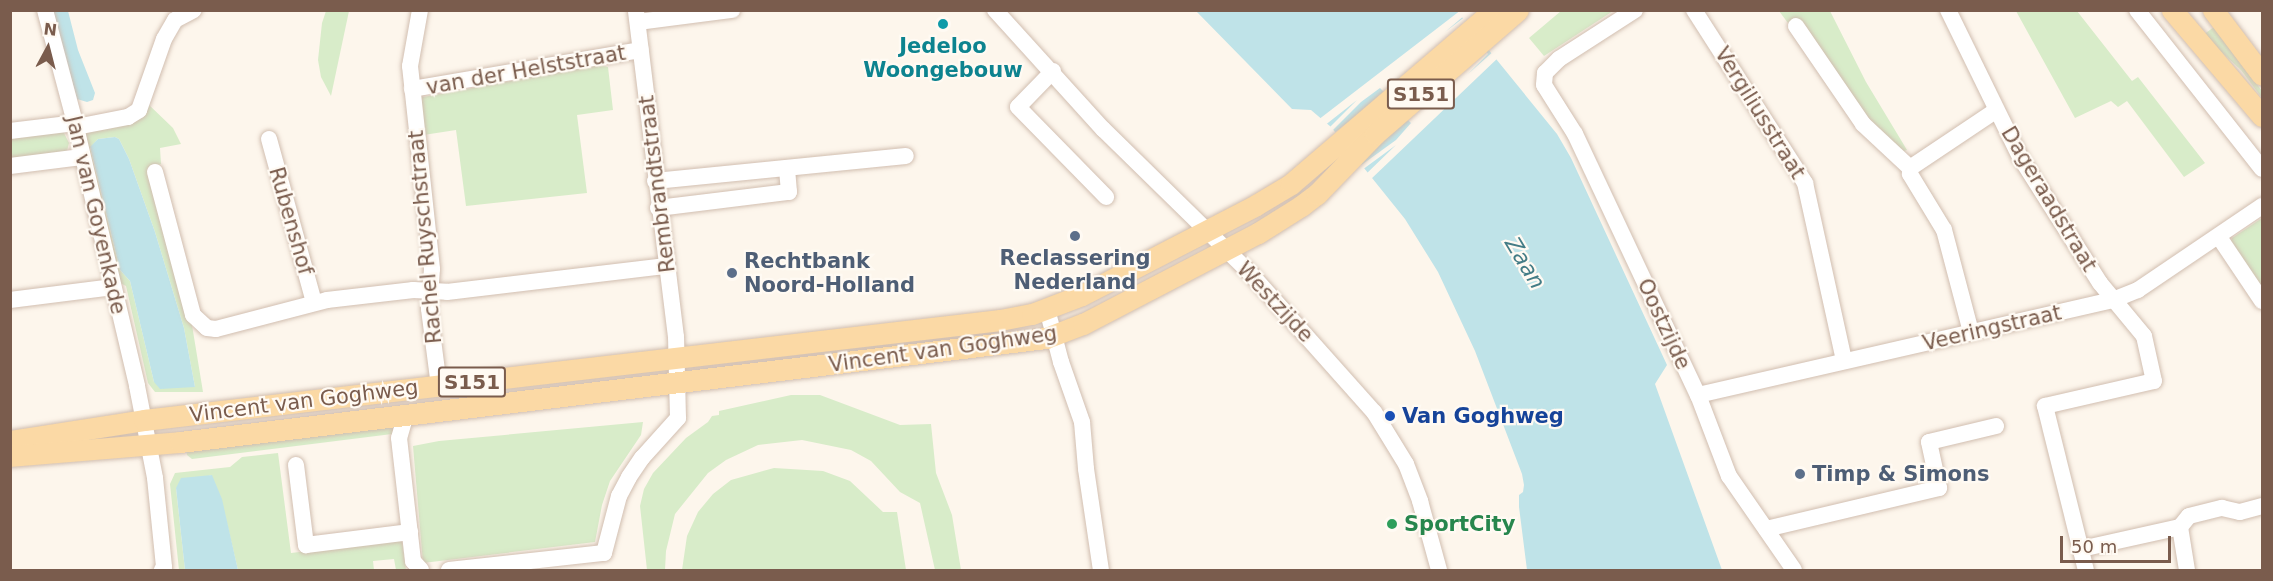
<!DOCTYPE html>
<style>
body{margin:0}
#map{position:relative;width:2273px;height:581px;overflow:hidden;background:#fdf6ec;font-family:"DejaVu Sans",sans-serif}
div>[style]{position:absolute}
.green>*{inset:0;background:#d8ecc9}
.water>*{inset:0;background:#bfe3e8}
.pier>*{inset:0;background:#fdf6ec}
.roads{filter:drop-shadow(0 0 2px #d1beb0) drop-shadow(0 0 2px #d1beb0)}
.minor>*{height:16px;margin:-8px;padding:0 8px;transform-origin:8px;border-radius:8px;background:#fff}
.major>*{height:21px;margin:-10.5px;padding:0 10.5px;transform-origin:10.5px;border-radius:10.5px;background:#fbd9a5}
.dots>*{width:16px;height:16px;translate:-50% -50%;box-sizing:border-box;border:3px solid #fffaf3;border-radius:50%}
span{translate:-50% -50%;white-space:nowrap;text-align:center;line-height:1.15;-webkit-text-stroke:4.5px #fffaf3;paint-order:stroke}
.shield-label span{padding:2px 4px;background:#fffaf3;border:2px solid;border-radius:4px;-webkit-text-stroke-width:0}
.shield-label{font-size:20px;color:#7a5c4d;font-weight:700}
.culture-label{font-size:21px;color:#0d838f;font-weight:700}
.street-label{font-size:21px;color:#7a5c4d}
.service-label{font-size:21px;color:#4e5e75;font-weight:700}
.left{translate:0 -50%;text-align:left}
.transit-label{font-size:21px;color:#164399;font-weight:700}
.leisure-label{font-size:21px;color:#27864d;font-weight:700}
.water-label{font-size:22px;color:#437c86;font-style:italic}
.frame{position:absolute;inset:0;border:12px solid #7a5c4d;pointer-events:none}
.north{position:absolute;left:18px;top:18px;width:60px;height:60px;-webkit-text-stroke:4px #fffaf3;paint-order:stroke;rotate:7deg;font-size:16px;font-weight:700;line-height:24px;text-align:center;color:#7a5c4d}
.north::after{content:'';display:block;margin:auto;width:21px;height:27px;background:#7a5c4d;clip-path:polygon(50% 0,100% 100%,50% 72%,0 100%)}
.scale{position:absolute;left:2060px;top:536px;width:111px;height:27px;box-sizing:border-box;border:3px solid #7a5c4d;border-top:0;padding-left:8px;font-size:18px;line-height:21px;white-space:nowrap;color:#7a5c4d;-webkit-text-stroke:4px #fffaf3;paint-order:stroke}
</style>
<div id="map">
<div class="green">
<i style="clip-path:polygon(326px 11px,349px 11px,331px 96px,321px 77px,318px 60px,322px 23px)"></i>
<i style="clip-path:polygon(1561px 11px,1561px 10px,1613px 11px,1544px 56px,1529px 38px)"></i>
<i style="clip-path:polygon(1779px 11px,1830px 11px,1866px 82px,1907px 150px,1901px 152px,1864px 113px,1803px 22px,1797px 22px,1795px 19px,1788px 23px)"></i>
<i style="clip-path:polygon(2016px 11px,2077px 11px,2132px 81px,2138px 77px,2205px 163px,2184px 177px,2127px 101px,2118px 107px,2111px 101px,2075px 118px)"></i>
<i style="clip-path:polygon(2214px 27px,2262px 91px,2262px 98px,2241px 70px,2203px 35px)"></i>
<i style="clip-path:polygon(599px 65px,608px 67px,613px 110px,577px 115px,587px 193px,466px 206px,456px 130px,417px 136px,412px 99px)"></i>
<i style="clip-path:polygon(evenodd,147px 103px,173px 128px,181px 144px,160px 148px,161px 164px,147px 169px,192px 325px,203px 392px,155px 392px,148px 383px,126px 286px,118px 282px,82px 137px,87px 129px,147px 103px,115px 137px,119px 139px,129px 159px,155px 232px,184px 328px,195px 387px,154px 382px,130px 281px,120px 270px,90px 148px,98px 139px,115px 137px)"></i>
<i style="clip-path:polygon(63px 131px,69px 143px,67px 151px,11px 161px,10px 137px)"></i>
<i style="clip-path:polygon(2262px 218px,2262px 291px,2231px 242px,2232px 238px)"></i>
<i style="clip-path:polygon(791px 395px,820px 395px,900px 425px,931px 424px,936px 473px,952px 515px,961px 570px,935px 570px,920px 503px,900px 492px,871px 461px,851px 450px,802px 440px,758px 445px,726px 460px,708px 473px,675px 514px,666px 551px,665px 570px,647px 570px,640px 506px,644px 489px,653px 473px,686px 438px,708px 422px,712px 416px,719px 415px,719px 411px)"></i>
<i style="clip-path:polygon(643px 422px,641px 435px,610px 481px,602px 505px,595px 542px,423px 563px,413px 446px,439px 441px)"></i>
<i style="clip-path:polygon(395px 423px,392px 434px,192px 459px,187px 455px,186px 447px)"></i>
<i style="clip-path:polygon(278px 453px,291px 553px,402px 540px,406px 570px,396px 570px,394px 559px,373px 561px,374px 570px,238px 570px,225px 515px,211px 475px,176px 488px,185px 570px,179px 570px,170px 484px,175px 473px,230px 467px,242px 457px)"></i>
<i style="clip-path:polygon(774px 468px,823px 471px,850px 481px,883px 512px,897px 512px,906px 570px,682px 570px,687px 536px,698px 512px,713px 494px,731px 480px)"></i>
</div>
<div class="water">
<i style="clip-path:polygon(53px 11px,68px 11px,78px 50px,95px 93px,93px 100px,87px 102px,77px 99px)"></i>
<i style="clip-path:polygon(1196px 11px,1457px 11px,1557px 134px,1571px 158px,1667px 365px,1655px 384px,1722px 570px,1527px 570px,1519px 507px,1519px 495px,1523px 492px,1524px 485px,1522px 474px,1475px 351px,1438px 272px,1405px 219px,1331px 127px,1311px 110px,1292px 109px)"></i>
<i style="clip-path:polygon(115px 137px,119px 139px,129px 159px,155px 232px,184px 328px,195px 387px,160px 389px,154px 382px,130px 281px,120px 270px,90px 147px,98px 139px)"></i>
<i style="clip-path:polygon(212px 475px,222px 499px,238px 570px,185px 570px,176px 488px,181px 478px)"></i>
</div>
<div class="pier">
<i style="clip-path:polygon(1461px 10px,1465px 15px,1445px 32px,1466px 16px,1487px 40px,1485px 50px,1488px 54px,1468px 74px,1495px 50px,1500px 56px,1370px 180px,1365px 175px,1396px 145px,1362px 170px,1360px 166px,1396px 140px,1411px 123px,1406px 118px,1351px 159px,1333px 134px,1385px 93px,1380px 88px,1361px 102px,1331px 132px,1328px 129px,1357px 100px,1324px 126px,1318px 120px)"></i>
</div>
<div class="roads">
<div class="minor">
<i style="left:45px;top:10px;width:117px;rotate:75.1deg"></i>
<i style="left:75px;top:123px;width:270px;rotate:76.7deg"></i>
<i style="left:137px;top:386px;width:94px;rotate:78.9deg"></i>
<i style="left:155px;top:478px;width:89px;rotate:84.2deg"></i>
<i style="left:164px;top:567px;width:4px;rotate:124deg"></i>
<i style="left:420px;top:10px;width:57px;rotate:100.1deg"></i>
<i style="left:410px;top:66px;width:204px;rotate:83.8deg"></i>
<i style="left:432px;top:269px;width:40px;rotate:94.3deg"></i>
<i style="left:429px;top:309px;width:78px;rotate:82.6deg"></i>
<i style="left:995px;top:10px;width:161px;rotate:47.8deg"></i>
<i style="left:1103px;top:129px;width:206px;rotate:44.4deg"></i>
<i style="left:1250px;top:273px;width:186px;rotate:48.3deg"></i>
<i style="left:1374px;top:412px;width:61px;rotate:58.4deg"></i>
<i style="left:1406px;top:464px;width:40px;rotate:69deg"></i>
<i style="left:1420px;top:501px;width:72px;rotate:74.6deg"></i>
<i style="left:1635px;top:10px;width:90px;rotate:147.2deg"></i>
<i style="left:1559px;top:59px;width:20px;rotate:135deg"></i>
<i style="left:1545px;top:73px;width:12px;rotate:95deg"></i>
<i style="left:1544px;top:85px;width:58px;rotate:57.7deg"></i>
<i style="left:1575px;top:134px;width:289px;rotate:64.8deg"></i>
<i style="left:1698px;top:395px;width:87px;rotate:69.1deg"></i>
<i style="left:1729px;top:476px;width:114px;rotate:55.3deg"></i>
<i style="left:1694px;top:10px;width:206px;rotate:57.3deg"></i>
<i style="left:1805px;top:183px;width:182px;rotate:77.6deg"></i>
<i style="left:1948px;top:10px;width:164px;rotate:63.9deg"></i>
<i style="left:2020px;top:157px;width:149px;rotate:57.6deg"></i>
<i style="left:2100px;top:283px;width:69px;rotate:50.3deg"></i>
<i style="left:2144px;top:336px;width:46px;rotate:77.5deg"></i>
<i style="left:2154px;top:381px;width:112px;rotate:167.1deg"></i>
<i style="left:2045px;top:406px;width:169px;rotate:76deg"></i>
<i style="left:2137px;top:10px;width:202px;rotate:51.8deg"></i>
<i style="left:638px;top:22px;width:95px;rotate:-7.3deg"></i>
<i style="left:1796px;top:26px;width:119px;rotate:55.6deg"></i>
<i style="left:1863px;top:124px;width:64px;rotate:43.1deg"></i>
<i style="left:1053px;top:71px;width:50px;rotate:134.2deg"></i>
<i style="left:1018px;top:107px;width:126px;rotate:45.6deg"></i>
<i style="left:412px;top:89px;width:232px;rotate:-9.7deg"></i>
<i style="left:76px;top:127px;width:53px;rotate:-10.9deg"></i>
<i style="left:128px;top:117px;width:13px;rotate:-32deg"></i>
<i style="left:139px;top:110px;width:75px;rotate:-70.6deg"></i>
<i style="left:164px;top:39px;width:22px;rotate:-60deg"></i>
<i style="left:175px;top:20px;width:21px;rotate:-28deg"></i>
<i style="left:10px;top:131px;width:65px;rotate:-7deg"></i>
<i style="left:269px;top:139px;width:169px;rotate:74.6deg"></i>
<i style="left:10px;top:166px;width:72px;rotate:-7.2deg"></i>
<i style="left:155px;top:172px;width:148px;rotate:75.1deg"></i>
<i style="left:193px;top:315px;width:19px;rotate:43deg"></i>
<i style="left:207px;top:328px;width:9px;rotate:6deg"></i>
<i style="left:216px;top:329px;width:115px;rotate:-14.6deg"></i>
<i style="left:327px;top:300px;width:87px;rotate:-6.6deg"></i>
<i style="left:413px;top:290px;width:34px;rotate:3deg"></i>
<i style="left:447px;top:292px;width:221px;rotate:-6.8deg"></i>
<i style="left:655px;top:181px;width:252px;rotate:-5.7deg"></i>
<i style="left:658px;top:208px;width:132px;rotate:-7deg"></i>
<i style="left:789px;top:192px;width:24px;rotate:-95deg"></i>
<i style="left:2219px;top:237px;width:77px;rotate:56.1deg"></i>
<i style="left:10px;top:300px;width:104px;rotate:-7.2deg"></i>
<i style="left:1047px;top:309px;width:55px;rotate:75.2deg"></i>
<i style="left:1061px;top:362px;width:64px;rotate:70.7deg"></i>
<i style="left:1082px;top:422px;width:47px;rotate:85.1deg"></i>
<i style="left:1086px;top:469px;width:102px;rotate:81.6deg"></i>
<i style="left:1971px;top:332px;width:106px;rotate:-104.8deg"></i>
<i style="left:1944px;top:230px;width:66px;rotate:-121.3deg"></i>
<i style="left:1910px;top:174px;width:6px;rotate:-90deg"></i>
<i style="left:1910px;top:168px;width:102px;rotate:-33.8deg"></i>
<i style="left:1698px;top:395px;width:426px;rotate:-12.9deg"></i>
<i style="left:2113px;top:300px;width:27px;rotate:-22deg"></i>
<i style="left:2138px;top:290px;width:150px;rotate:-34.1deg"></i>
<i style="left:406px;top:414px;width:25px;rotate:106deg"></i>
<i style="left:399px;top:438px;width:124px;rotate:83.5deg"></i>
<i style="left:413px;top:561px;width:12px;rotate:48deg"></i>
<i style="left:296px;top:465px;width:81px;rotate:82.9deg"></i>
<i style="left:306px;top:545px;width:105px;rotate:-7.1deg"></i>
<i style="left:2180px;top:527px;width:44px;rotate:80.8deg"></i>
<i style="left:1766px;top:529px;width:178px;rotate:-13.3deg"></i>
<i style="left:1939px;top:488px;width:47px;rotate:-102.3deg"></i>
<i style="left:1929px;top:442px;width:69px;rotate:-13.4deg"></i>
<i style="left:2081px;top:549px;width:101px;rotate:-12.5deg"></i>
<i style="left:2180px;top:527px;width:14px;rotate:-51deg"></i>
<i style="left:2189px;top:516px;width:34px;rotate:-14deg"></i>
<i style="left:2222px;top:508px;width:18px;rotate:13deg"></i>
<i style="left:2240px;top:512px;width:23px;rotate:-15deg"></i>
<i style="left:449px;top:570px;width:156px;rotate:-6.3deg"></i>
<i style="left:604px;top:553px;width:59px;rotate:-75.3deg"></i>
<i style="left:619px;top:496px;width:21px;rotate:-62deg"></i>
<i style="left:629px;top:477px;width:23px;rotate:-56deg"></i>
<i style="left:642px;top:458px;width:54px;rotate:-48deg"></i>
<i style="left:678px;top:418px;width:81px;rotate:-91.4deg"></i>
<i style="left:676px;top:337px;width:329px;rotate:-97deg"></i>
</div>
<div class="major">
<i style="left:2172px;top:10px;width:139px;rotate:49.7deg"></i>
<i style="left:2213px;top:10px;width:81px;rotate:53deg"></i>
<i style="left:10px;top:441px;width:136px;rotate:-8.9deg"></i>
<i style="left:144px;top:420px;width:862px;rotate:-6.66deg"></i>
<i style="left:1000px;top:320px;width:33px;rotate:-11deg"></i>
<i style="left:1032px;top:314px;width:53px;rotate:-20.8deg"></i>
<i style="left:1082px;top:295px;width:196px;rotate:-27.3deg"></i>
<i style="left:1256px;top:205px;width:41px;rotate:-31deg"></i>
<i style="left:1291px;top:184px;width:267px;rotate:-40.6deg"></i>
<i style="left:10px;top:456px;width:171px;rotate:-4.7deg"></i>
<i style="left:180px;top:442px;width:872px;rotate:-6.85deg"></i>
<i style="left:1046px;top:338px;width:40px;rotate:-21deg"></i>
<i style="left:1083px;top:324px;width:197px;rotate:-27.5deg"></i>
<i style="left:1258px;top:233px;width:51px;rotate:-32.1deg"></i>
<i style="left:1301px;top:206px;width:20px;rotate:-37deg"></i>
<i style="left:1317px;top:194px;width:83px;rotate:-46deg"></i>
<i style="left:1375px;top:134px;width:189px;rotate:-40.9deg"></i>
</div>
</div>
<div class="dots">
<i style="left:943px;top:24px;background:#0f9aa8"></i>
<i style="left:1075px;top:236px;background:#5c6f8a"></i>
<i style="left:732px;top:273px;background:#5c6f8a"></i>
<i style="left:1390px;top:416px;background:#1a4fb4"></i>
<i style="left:1800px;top:474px;background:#5c6f8a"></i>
<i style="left:1392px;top:524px;background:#2e9e5b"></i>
</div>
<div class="shield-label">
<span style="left:1421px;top:94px">S151</span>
<span style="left:472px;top:382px">S151</span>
</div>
<div class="culture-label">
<span style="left:943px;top:58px">Jedeloo<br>Woongebouw</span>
</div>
<div class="street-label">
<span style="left:526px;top:70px;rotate:-10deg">van der Helststraat</span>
<span style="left:1760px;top:113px;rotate:58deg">Vergiliusstraat</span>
<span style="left:657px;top:184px;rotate:-97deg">Rembrandtstraat</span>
<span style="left:2049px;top:199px;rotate:59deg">Dageraadstraat</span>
<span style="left:96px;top:215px;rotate:77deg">Jan van Goyenkade</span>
<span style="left:291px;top:221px;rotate:74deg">Rubenshof</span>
<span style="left:425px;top:237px;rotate:-95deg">Rachel Ruyschstraat</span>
<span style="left:1275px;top:302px;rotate:47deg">Westzijde</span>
<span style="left:1664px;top:324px;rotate:65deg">Oostzijde</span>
<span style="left:1992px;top:328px;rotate:-13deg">Veeringstraat</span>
<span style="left:943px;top:349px;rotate:-8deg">Vincent van Goghweg</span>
<span style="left:304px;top:401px;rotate:-7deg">Vincent van Goghweg</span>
</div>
<div class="service-label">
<span style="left:1075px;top:270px">Reclassering<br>Nederland</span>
<span class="left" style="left:744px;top:273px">Rechtbank<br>Noord-Holland</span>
<span class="left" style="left:1812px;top:474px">Timp &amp; Simons</span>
</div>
<div class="transit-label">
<span class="left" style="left:1402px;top:416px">Van Goghweg</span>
</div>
<div class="leisure-label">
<span class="left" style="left:1404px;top:524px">SportCity</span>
</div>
<div class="water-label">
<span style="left:1525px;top:263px;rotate:59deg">Zaan</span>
</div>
<div class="frame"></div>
<div class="north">N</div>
<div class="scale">50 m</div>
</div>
